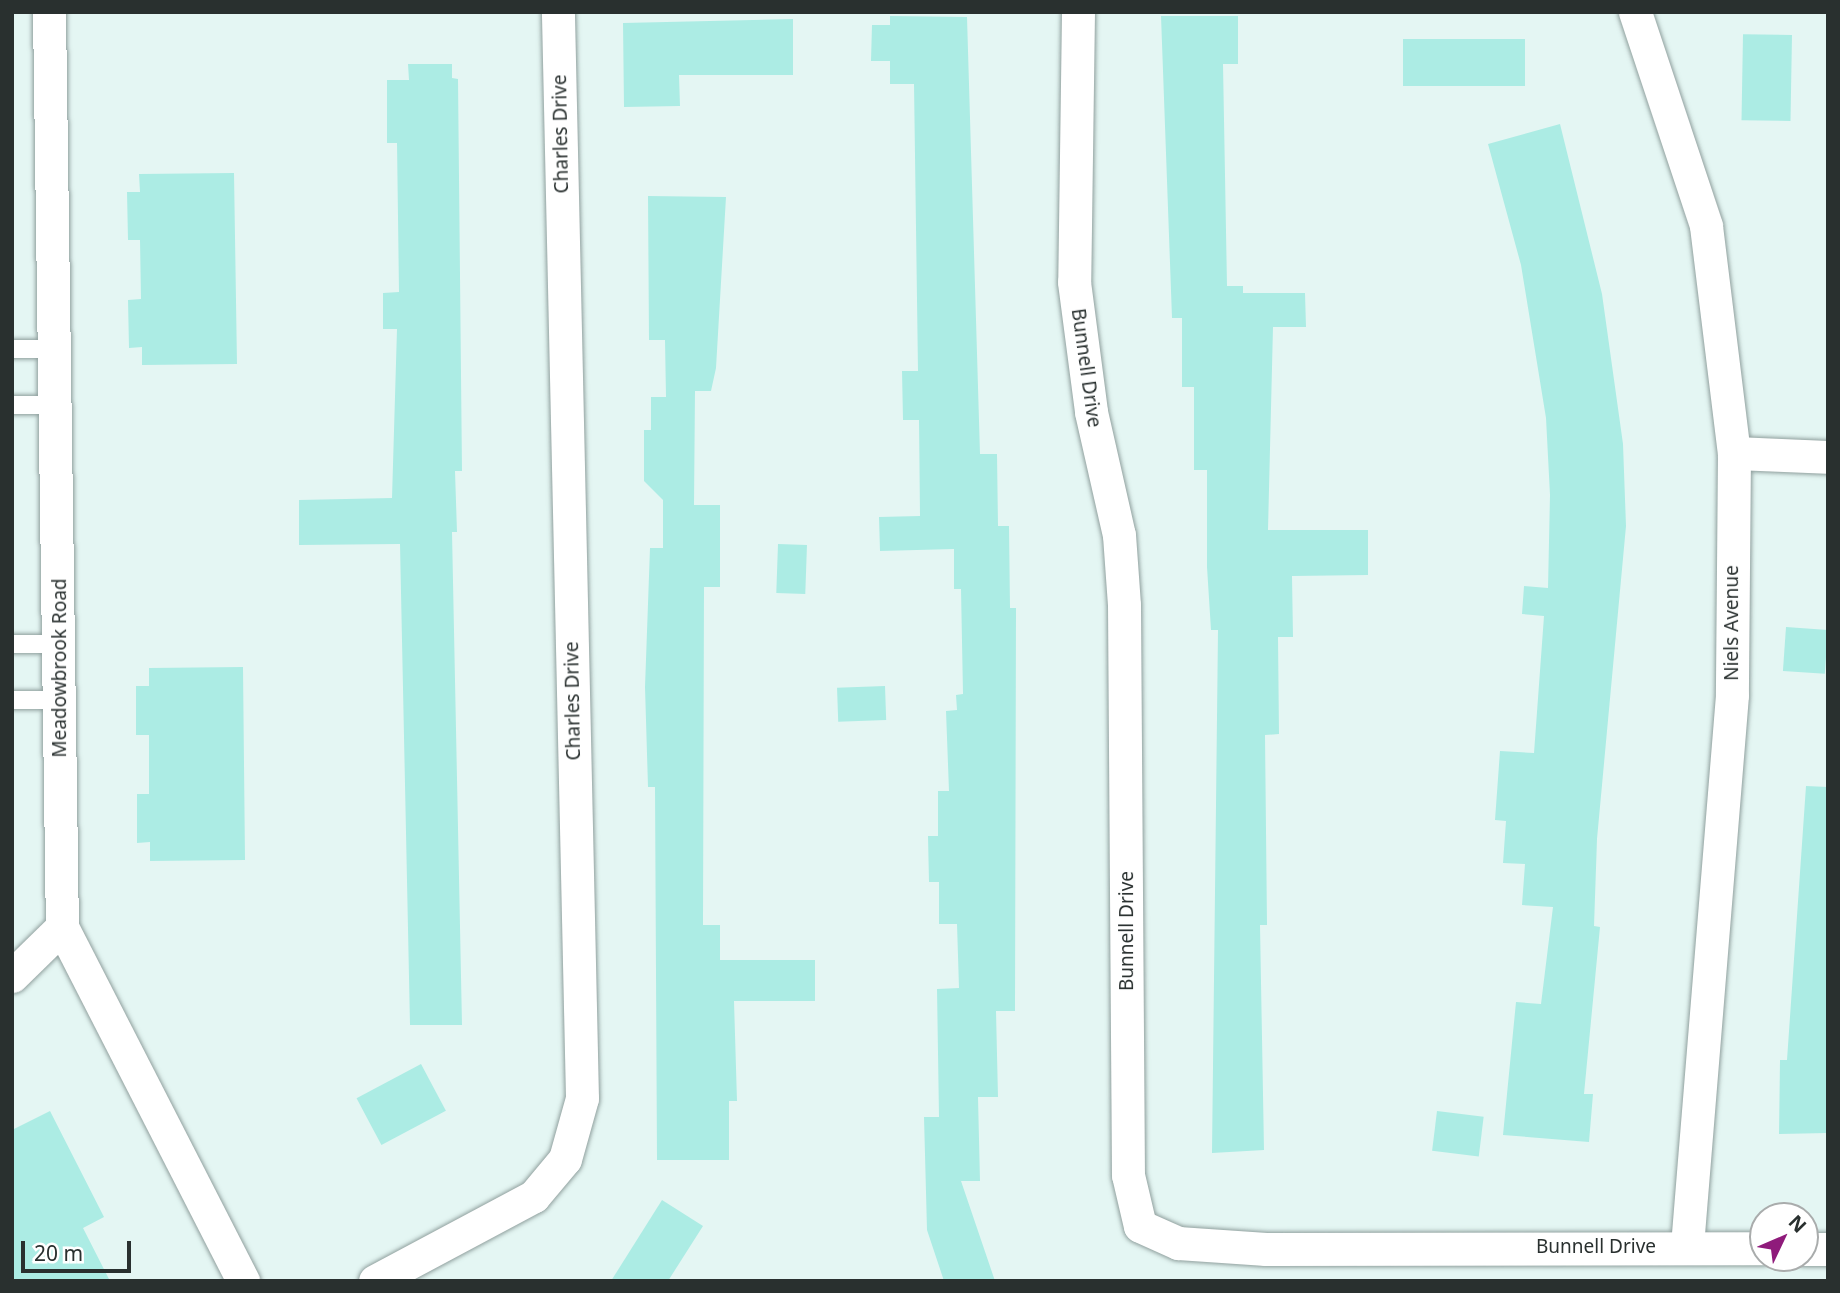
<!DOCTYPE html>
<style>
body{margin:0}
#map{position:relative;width:1840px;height:1293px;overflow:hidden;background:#e4f6f3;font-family:"Noto Sans",sans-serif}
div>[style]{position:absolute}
.building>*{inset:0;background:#acece4;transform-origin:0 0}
.roads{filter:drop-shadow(0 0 2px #90a09e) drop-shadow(0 0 2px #90a09e)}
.service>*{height:18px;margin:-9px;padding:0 9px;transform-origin:9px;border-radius:9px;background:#fff}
.minor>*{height:33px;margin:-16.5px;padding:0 16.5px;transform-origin:16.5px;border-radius:16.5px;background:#fff}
span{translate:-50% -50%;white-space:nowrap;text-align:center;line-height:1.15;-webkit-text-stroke:7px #fff;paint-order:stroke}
.street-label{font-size:19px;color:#29302f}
.frame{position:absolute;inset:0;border:14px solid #29302f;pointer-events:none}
.north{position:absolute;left:1749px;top:1202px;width:70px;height:70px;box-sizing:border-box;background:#fff;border:2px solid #a9acac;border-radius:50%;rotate:46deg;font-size:19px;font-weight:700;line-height:28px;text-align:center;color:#29302f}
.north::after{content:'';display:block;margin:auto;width:24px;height:32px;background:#8f1b7b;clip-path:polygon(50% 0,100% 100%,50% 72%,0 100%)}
.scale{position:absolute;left:21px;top:1241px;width:110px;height:32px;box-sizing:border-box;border:4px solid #29302f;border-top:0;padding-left:9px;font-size:21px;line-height:24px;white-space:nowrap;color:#29302f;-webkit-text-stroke:5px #fff;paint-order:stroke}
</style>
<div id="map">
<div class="building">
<i style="clip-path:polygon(890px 16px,967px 17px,980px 454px,997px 454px,998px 526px,1009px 526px,1010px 608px,1016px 608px,1015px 1011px,996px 1011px,998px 1097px,978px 1097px,980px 1181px,961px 1181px,995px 1281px,944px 1281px,927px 1230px,924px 1117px,939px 1117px,937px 989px,959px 988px,957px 924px,939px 924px,939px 882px,929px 882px,928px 836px,938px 836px,938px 791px,949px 791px,946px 711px,957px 710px,956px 695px,963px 694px,961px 589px,954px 589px,954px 549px,880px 551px,879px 517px,920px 516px,919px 420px,903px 420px,902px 371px,918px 371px,914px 84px,890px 84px,890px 61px,871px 61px,872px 25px,890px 25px)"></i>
<i style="clip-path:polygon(1161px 16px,1238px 16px,1238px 64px,1223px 64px,1227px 286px,1243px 286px,1243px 293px,1305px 293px,1306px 327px,1273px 327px,1268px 530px,1368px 530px,1368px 575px,1292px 576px,1293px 637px,1278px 637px,1279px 734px,1265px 735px,1267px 925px,1260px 925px,1264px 1150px,1212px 1153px,1218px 630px,1211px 630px,1207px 567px,1207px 470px,1194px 470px,1194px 387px,1182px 387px,1182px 318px,1172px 318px)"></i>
<i style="clip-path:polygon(793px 19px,793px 75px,679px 75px,680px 106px,624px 107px,623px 23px)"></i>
<i style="left:1792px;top:35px;width:86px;height:49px;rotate:91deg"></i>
<i style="left:1403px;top:39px;width:122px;height:47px"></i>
<i style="clip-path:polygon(408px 64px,452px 64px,452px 78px,458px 79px,462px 471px,455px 471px,457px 532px,452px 532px,462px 1025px,410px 1025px,400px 544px,299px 545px,299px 500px,392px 498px,397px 329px,383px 329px,383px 293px,399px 292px,397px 143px,387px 143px,387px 80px,409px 80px)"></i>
<i style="clip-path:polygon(1560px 124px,1602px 294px,1623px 444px,1626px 526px,1597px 839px,1594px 926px,1600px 927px,1584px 1094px,1593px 1094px,1589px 1142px,1503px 1135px,1516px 1002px,1541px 1004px,1553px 907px,1522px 905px,1525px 864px,1503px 863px,1506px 821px,1495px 820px,1500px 751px,1534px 753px,1544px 616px,1522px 614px,1524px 586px,1548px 588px,1550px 495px,1546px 418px,1521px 265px,1488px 144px)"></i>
<i style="clip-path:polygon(234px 173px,237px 364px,142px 365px,142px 347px,129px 348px,128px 300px,141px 299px,140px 240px,128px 240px,127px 192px,140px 192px,139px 174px)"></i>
<i style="clip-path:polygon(648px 196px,726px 197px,716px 368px,711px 391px,695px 391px,694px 505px,720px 505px,720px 587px,704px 587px,703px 925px,720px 925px,720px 960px,815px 960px,815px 1001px,734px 1001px,737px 1101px,729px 1101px,729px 1160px,657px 1160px,655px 787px,648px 787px,645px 687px,650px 548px,663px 548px,663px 500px,644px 481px,644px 430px,651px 430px,651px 397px,666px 397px,665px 340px,649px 340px)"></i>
<i style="left:778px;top:544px;width:29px;height:49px;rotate:2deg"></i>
<i style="left:1786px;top:627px;width:42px;height:44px;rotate:4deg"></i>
<i style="clip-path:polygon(243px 667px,245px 860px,150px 861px,150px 842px,137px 843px,137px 794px,149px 794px,149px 735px,136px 735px,136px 686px,149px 686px,149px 668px)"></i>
<i style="left:885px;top:686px;width:34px;height:48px;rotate:88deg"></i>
<i style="clip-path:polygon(1806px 786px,1828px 787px,1827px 1133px,1779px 1134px,1780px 1060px,1787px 1060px)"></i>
<i style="left:421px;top:1064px;width:53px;height:73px;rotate:62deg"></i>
<i style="clip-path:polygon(50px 1111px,104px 1217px,83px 1228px,110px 1281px,12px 1281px,12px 1130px)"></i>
<i style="left:1437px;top:1111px;width:47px;height:40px;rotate:7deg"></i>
<i style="clip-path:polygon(662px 1200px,703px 1226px,668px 1281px,611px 1281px)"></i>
</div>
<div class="roads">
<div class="service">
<i style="left:12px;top:349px;width:43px"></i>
<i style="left:12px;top:405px;width:44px"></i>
<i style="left:12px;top:644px;width:49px"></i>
<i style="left:12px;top:700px;width:48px"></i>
</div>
<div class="minor">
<i style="left:49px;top:12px;width:915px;rotate:89.19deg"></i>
<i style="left:62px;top:927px;width:398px;rotate:62.9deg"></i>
<i style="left:1078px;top:12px;width:270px;rotate:90.8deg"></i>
<i style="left:1074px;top:282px;width:131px;rotate:82.5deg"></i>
<i style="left:1091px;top:412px;width:126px;rotate:77.2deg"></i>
<i style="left:1119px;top:535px;width:70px;rotate:85.9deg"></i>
<i style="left:1124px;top:605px;width:570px;rotate:89.6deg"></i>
<i style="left:1128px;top:1175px;width:52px;rotate:76.8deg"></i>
<i style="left:1140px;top:1226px;width:42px;rotate:24.1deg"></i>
<i style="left:1178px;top:1243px;width:88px;rotate:3.9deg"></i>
<i style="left:1266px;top:1249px;width:497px;rotate:-0.1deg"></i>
<i style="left:1635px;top:12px;width:225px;rotate:71.6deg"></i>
<i style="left:1706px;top:226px;width:229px;rotate:83deg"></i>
<i style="left:1734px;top:453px;width:242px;rotate:90.5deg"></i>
<i style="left:1732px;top:695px;width:553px;rotate:94.67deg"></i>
<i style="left:1734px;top:453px;width:94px;rotate:2.4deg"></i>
<i style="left:12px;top:976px;width:70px;rotate:-44.4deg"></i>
<i style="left:1805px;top:1249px;width:23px"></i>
<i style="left:375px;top:1281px;width:180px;rotate:-28.1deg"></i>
<i style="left:534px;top:1196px;width:48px;rotate:-50deg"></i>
<i style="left:565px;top:1159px;width:63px;rotate:-74.4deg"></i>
<i style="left:582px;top:1098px;width:1086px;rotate:-91.27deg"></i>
</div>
</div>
<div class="street-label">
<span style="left:561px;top:134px;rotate:-91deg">Charles Drive</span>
<span style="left:1086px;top:368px;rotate:82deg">Bunnell Drive</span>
<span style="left:1732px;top:623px;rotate:-90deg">Niels Avenue</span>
<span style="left:60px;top:668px;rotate:-90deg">Meadowbrook Road</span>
<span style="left:573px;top:701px;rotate:-91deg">Charles Drive</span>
<span style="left:1127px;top:931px;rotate:-90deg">Bunnell Drive</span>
<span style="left:1596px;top:1247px">Bunnell Drive</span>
</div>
<div class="frame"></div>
<div class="north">N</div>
<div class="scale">20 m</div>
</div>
